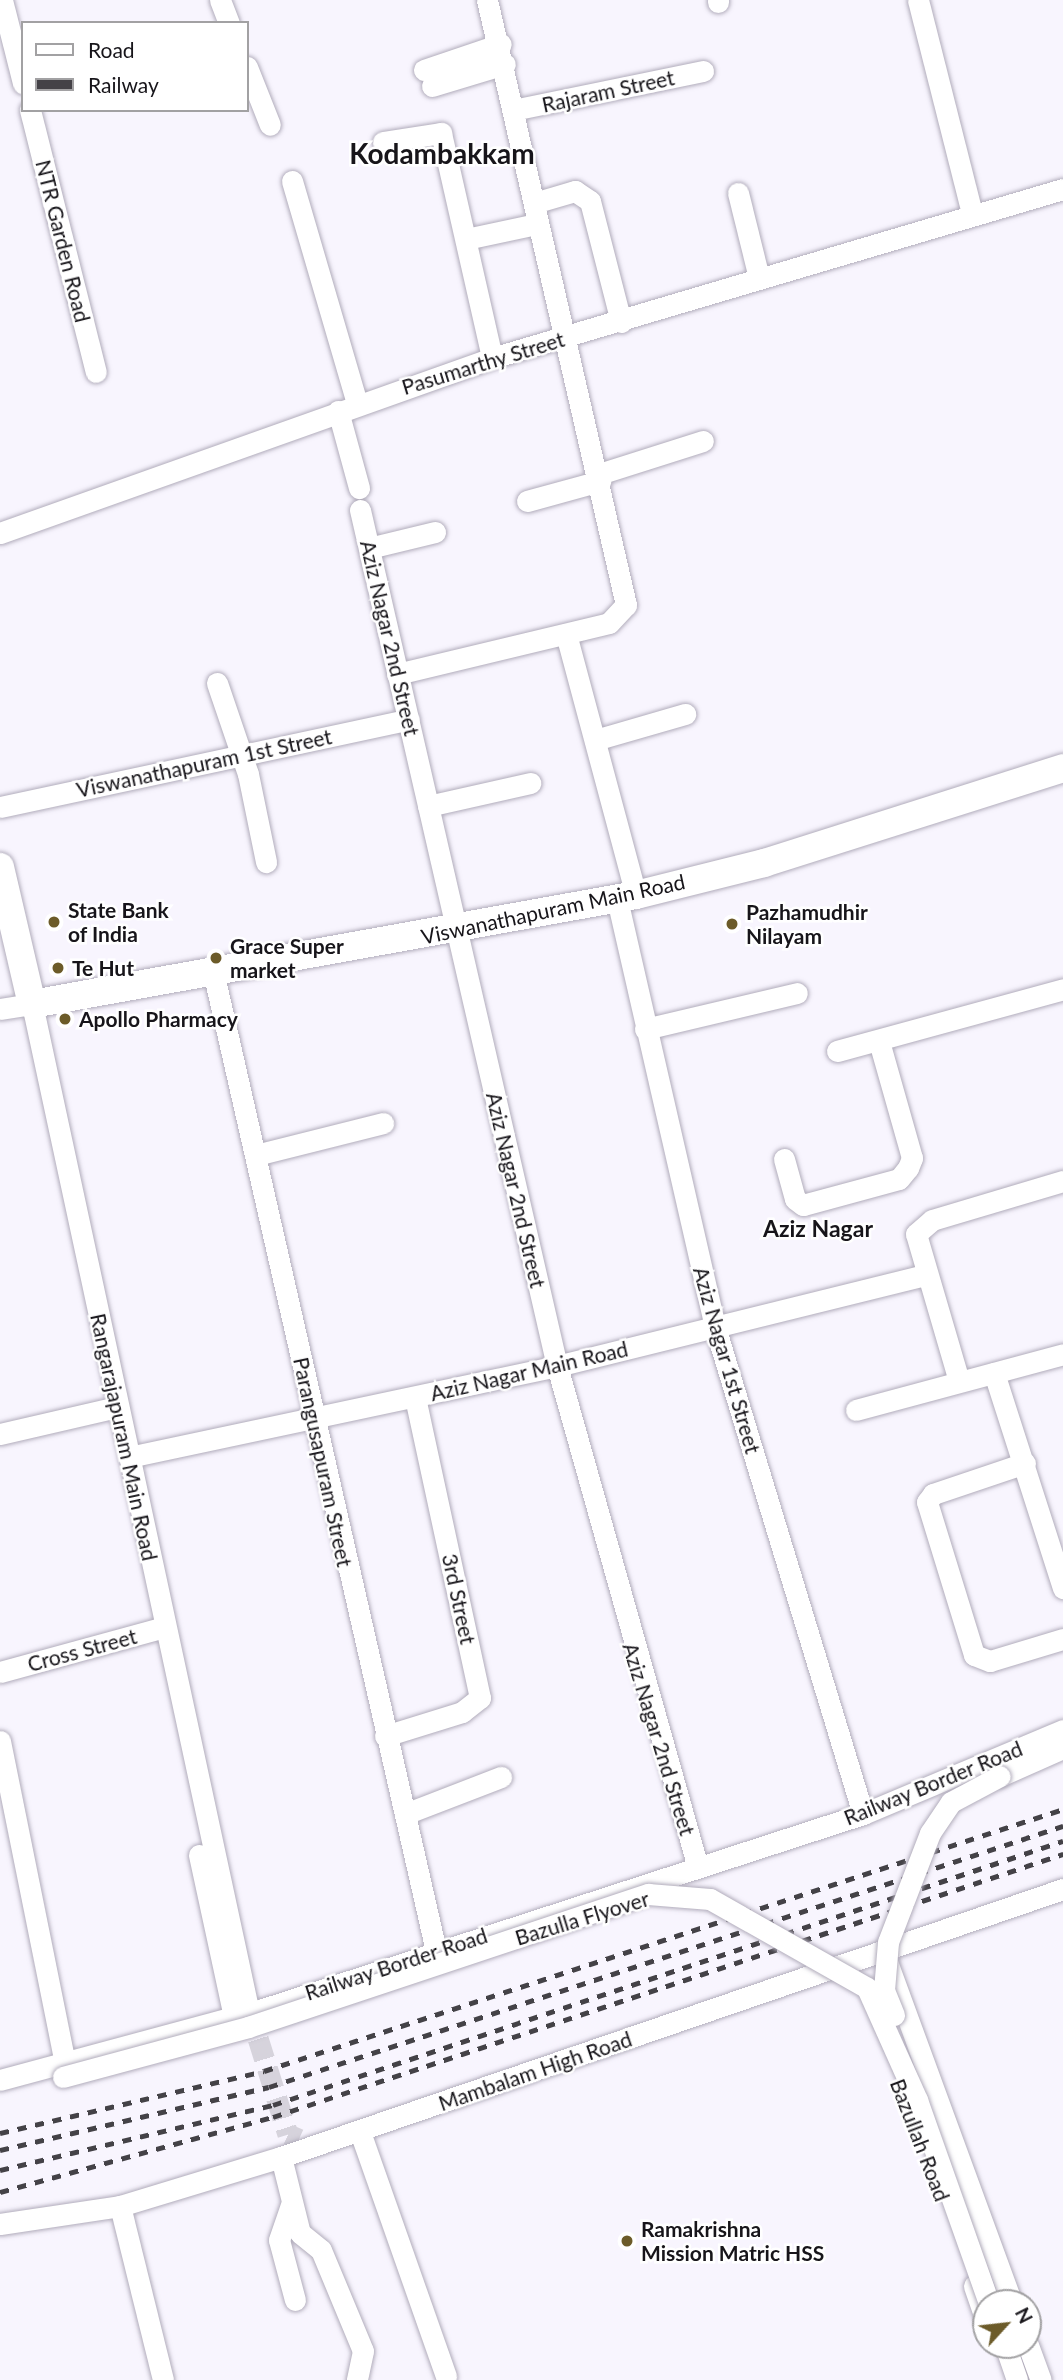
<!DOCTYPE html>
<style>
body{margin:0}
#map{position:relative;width:1063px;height:2380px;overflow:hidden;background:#f8f5fe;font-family:Lato,sans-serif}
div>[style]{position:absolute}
.minor-tunnel>*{height:21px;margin-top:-10.5px;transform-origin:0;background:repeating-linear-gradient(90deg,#d6d3dc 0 21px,transparent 0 31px)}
.roads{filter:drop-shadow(0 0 2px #b1acbb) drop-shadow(0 0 2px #b1acbb)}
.minor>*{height:21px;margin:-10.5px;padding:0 10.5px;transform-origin:10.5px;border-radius:10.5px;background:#fff}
.major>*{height:28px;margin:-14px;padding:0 14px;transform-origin:14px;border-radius:14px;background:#fff}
.rail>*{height:5px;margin-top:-2.5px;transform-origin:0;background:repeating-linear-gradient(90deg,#444247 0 9px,transparent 0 18px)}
.bridges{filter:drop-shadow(0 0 2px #b1acbb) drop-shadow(0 0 2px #b1acbb)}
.minor-bridge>*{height:21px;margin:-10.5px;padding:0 10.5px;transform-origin:10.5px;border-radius:10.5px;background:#fff}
.dots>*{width:19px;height:19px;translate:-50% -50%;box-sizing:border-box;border:4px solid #fff;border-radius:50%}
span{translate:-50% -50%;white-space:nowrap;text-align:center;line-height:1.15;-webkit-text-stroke:5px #fff;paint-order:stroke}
.street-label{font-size:21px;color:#17151a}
.poi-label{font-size:21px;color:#17151a;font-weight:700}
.left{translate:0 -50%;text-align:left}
.neighbourhood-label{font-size:23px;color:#17151a;font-weight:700}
.district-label{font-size:28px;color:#17151a;font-weight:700}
.legend{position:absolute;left:21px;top:21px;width:228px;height:91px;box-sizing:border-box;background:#fff;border:2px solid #a2a1a3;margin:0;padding:9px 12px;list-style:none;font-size:21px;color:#17151a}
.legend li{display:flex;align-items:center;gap:14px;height:35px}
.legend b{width:35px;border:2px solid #a2a1a3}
.north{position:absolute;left:972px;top:2289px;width:70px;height:70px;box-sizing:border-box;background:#fff;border:2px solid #a2a1a3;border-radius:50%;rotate:63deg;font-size:19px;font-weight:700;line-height:28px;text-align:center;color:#17151a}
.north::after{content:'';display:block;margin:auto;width:24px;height:32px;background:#6c5b29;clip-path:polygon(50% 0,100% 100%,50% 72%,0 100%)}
</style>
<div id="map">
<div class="minor-tunnel">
<i style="left:249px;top:2009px;width:131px;rotate:72.7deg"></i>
<i style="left:288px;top:2134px;width:12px;rotate:24deg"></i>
</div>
<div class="roads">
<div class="minor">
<i style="left:2px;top:0;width:86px;rotate:75.8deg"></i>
<i style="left:220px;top:0;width:25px;rotate:69deg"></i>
<i style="left:718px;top:0;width:2px;rotate:90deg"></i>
<i style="left:918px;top:0;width:221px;rotate:75.8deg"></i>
<i style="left:247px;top:67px;width:62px;rotate:68.4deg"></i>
<i style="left:424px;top:70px;width:81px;rotate:-18.7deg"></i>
<i style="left:432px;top:86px;width:76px;rotate:-16.8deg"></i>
<i style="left:30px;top:110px;width:270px;rotate:75.9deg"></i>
<i style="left:513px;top:110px;width:194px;rotate:-11.6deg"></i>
<i style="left:383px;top:142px;width:59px;rotate:-8.8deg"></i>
<i style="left:441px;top:133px;width:231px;rotate:77.2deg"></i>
<i style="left:292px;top:181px;width:231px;rotate:73.7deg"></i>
<i style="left:738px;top:193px;width:83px;rotate:76.1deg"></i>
<i style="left:534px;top:203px;width:43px;rotate:-16.3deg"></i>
<i style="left:575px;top:191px;width:18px;rotate:34deg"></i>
<i style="left:590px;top:201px;width:125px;rotate:75.6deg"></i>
<i style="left:466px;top:239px;width:72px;rotate:-12.1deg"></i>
<i style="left:338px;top:411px;width:80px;rotate:74.7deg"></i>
<i style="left:599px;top:474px;width:109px;rotate:-17.6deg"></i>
<i style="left:527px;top:501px;width:76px;rotate:-15.3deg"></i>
<i style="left:360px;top:510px;width:878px;rotate:77.04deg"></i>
<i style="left:557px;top:1366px;width:517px;rotate:74.3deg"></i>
<i style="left:0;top:533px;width:522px;rotate:-19.58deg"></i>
<i style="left:492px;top:358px;width:595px;rotate:-16.49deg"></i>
<i style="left:369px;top:548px;width:68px;rotate:-13.6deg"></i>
<i style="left:566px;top:634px;width:270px;rotate:75deg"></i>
<i style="left:397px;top:674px;width:218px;rotate:-13.5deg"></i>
<i style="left:609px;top:623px;width:25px;rotate:-47deg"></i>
<i style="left:626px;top:605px;width:621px;rotate:-102.94deg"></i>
<i style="left:217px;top:683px;width:96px;rotate:71.2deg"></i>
<i style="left:248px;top:774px;width:90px;rotate:78.4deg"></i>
<i style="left:595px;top:740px;width:94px;rotate:-16.1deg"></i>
<i style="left:428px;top:806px;width:105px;rotate:-12.7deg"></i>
<i style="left:0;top:807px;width:418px;rotate:-12.1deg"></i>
<i style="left:617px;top:899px;width:439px;rotate:77.1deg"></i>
<i style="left:715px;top:1327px;width:509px;rotate:73.1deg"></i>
<i style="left:213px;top:971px;width:1005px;rotate:77.18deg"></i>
<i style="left:0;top:1009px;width:32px;rotate:-9deg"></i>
<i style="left:32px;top:1004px;width:1027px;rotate:77.86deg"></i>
<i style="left:645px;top:1029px;width:156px;rotate:-13.3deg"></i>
<i style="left:837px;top:1051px;width:234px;rotate:-15.3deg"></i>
<i style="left:260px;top:1154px;width:127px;rotate:-14.1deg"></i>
<i style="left:784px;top:1159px;width:41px;rotate:74.6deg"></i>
<i style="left:795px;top:1199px;width:10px;rotate:37deg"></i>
<i style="left:803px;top:1205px;width:99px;rotate:-15.2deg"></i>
<i style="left:899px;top:1179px;width:14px;rotate:-51deg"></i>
<i style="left:908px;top:1168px;width:11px;rotate:-68deg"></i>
<i style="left:912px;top:1158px;width:122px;rotate:-105.8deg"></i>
<i style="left:994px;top:1373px;width:226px;rotate:72.2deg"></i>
<i style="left:959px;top:1381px;width:153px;rotate:-106.3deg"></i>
<i style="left:916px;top:1234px;width:21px;rotate:-41deg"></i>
<i style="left:932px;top:1220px;width:137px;rotate:-16.6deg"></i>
<i style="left:856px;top:1410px;width:214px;rotate:-15.1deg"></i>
<i style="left:0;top:1434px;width:120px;rotate:-13deg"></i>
<i style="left:129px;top:1457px;width:438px;rotate:-12deg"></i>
<i style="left:557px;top:1366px;width:380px;rotate:-13.9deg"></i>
<i style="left:1025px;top:1463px;width:97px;rotate:161.4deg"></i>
<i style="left:933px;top:1494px;width:10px;rotate:127deg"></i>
<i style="left:927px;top:1502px;width:160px;rotate:72.9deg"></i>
<i style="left:974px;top:1655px;width:17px;rotate:21deg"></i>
<i style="left:990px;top:1661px;width:76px;rotate:-16.8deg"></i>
<i style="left:0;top:1672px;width:170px;rotate:-15.3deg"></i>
<i style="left:385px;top:1736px;width:81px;rotate:-17.3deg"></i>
<i style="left:462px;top:1712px;width:23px;rotate:-38deg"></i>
<i style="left:480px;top:1698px;width:308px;rotate:-102.2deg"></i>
<i style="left:0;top:1741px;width:328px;rotate:78.6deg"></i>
<i style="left:1000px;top:1776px;width:69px;rotate:-24deg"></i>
<i style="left:405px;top:1814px;width:103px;rotate:-21.1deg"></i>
<i style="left:199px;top:1855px;width:166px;rotate:77.8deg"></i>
<i style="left:886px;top:1959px;width:366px;rotate:69.9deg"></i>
<i style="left:0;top:2080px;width:272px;rotate:-15.1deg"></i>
<i style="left:263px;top:2009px;width:631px;rotate:-18deg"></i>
<i style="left:863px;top:1814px;width:217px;rotate:-22.8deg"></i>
<i style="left:360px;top:2132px;width:259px;rotate:70.6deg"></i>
<i style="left:281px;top:2157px;width:78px;rotate:76deg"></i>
<i style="left:300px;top:2233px;width:27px;rotate:39deg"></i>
<i style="left:321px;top:2250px;width:109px;rotate:67.4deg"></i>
<i style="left:363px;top:2351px;width:30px;rotate:102deg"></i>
<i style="left:291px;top:2205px;width:37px;rotate:109deg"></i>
<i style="left:279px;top:2240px;width:62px;rotate:75.1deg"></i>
<i style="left:120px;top:2206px;width:179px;rotate:76.1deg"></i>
<i style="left:0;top:2224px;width:121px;rotate:-8.5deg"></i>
<i style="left:120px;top:2206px;width:168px;rotate:-16.9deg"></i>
<i style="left:281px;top:2157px;width:827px;rotate:-18.92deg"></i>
<i style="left:974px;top:2286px;width:36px;rotate:71deg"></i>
<i style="left:1005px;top:2345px;width:37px;rotate:71deg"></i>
<i style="left:1028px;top:2345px;width:37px;rotate:70deg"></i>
</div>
<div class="major">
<i style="left:0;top:867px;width:141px;rotate:76.9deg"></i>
<i style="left:32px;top:1004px;width:614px;rotate:-10.23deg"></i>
<i style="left:636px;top:895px;width:132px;rotate:-14deg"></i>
<i style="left:764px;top:863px;width:314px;rotate:-17.6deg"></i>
</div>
</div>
<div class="rail">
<i style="left:0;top:2133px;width:271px;rotate:-13.2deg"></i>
<i style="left:264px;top:2071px;width:841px;rotate:-18.15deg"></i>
<i style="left:0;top:2150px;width:276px;rotate:-13.2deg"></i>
<i style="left:269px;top:2087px;width:836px;rotate:-18.2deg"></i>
<i style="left:0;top:2170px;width:281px;rotate:-13.4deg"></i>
<i style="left:273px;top:2105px;width:833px;rotate:-18.48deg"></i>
<i style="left:0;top:2192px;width:283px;rotate:-15.4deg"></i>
<i style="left:273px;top:2117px;width:833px;rotate:-18.41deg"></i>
</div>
<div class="bridges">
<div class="minor-bridge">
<i style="left:894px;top:2015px;width:27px;rotate:-112deg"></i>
<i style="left:884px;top:1990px;width:48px;rotate:-85.2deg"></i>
<i style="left:888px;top:1942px;width:117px;rotate:-68.9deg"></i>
<i style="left:930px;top:1833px;width:37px;rotate:-56deg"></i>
<i style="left:951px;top:1802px;width:55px;rotate:-28deg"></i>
<i style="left:63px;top:2077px;width:192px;rotate:-15.1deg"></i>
<i style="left:248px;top:2027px;width:422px;rotate:-18.4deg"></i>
<i style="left:648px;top:1894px;width:62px;rotate:4.6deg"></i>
<i style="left:710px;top:1899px;width:180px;rotate:29.5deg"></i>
<i style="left:867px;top:1988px;width:123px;rotate:65.9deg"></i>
<i style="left:917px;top:2100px;width:215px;rotate:70.5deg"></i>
</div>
</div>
<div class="dots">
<i style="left:54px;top:922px;background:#6c5b29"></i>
<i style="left:732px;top:924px;background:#6c5b29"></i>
<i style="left:216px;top:958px;background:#6c5b29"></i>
<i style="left:58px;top:968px;background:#6c5b29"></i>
<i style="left:65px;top:1019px;background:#6c5b29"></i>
<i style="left:627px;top:2241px;background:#6c5b29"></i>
</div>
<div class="street-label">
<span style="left:608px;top:91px;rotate:-12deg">Rajaram Street</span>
<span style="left:63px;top:241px;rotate:76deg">NTR Garden Road</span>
<span style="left:483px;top:363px;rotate:-17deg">Pasumarthy Street</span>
<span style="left:390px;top:638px;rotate:77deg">Aziz Nagar 2nd Street</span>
<span style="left:204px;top:763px;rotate:-12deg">Viswanathapuram 1st Street</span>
<span style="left:553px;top:909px;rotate:-12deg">Viswanathapuram Main Road</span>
<span style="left:516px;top:1190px;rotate:77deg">Aziz Nagar 2nd Street</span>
<span style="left:727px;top:1360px;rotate:74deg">Aziz Nagar 1st Street</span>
<span style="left:529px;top:1371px;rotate:-13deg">Aziz Nagar Main Road</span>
<span style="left:124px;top:1437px;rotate:78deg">Rangarajapuram Main Road</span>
<span style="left:323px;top:1462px;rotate:78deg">Parangusapuram Street</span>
<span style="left:459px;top:1599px;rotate:78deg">3rd Street</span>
<span style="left:82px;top:1650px;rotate:-15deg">Cross Street</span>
<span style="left:659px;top:1739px;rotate:73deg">Aziz Nagar 2nd Street</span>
<span style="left:933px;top:1783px;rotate:-22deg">Railway Border Road</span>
<span style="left:582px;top:1918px;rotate:-17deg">Bazulla Flyover</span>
<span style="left:396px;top:1964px;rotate:-18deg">Railway Border Road</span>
<span style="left:535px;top:2071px;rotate:-19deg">Mambalam High Road</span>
<span style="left:920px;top:2140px;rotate:69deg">Bazullah Road</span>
</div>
<div class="poi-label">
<span class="left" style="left:68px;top:922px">State Bank<br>of India</span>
<span class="left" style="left:746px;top:924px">Pazhamudhir<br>Nilayam</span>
<span class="left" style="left:230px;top:958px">Grace Super<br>market</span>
<span class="left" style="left:72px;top:968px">Te Hut</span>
<span class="left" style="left:79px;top:1019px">Apollo Pharmacy</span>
<span class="left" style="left:641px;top:2241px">Ramakrishna<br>Mission Matric HSS</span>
</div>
<div class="neighbourhood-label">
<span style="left:818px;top:1228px">Aziz Nagar</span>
</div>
<div class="district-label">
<span style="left:442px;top:153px">Kodambakkam</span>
</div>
<ul class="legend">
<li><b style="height:9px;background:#fff"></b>Road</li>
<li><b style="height:9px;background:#444247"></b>Railway</li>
</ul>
<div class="north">N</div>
</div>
